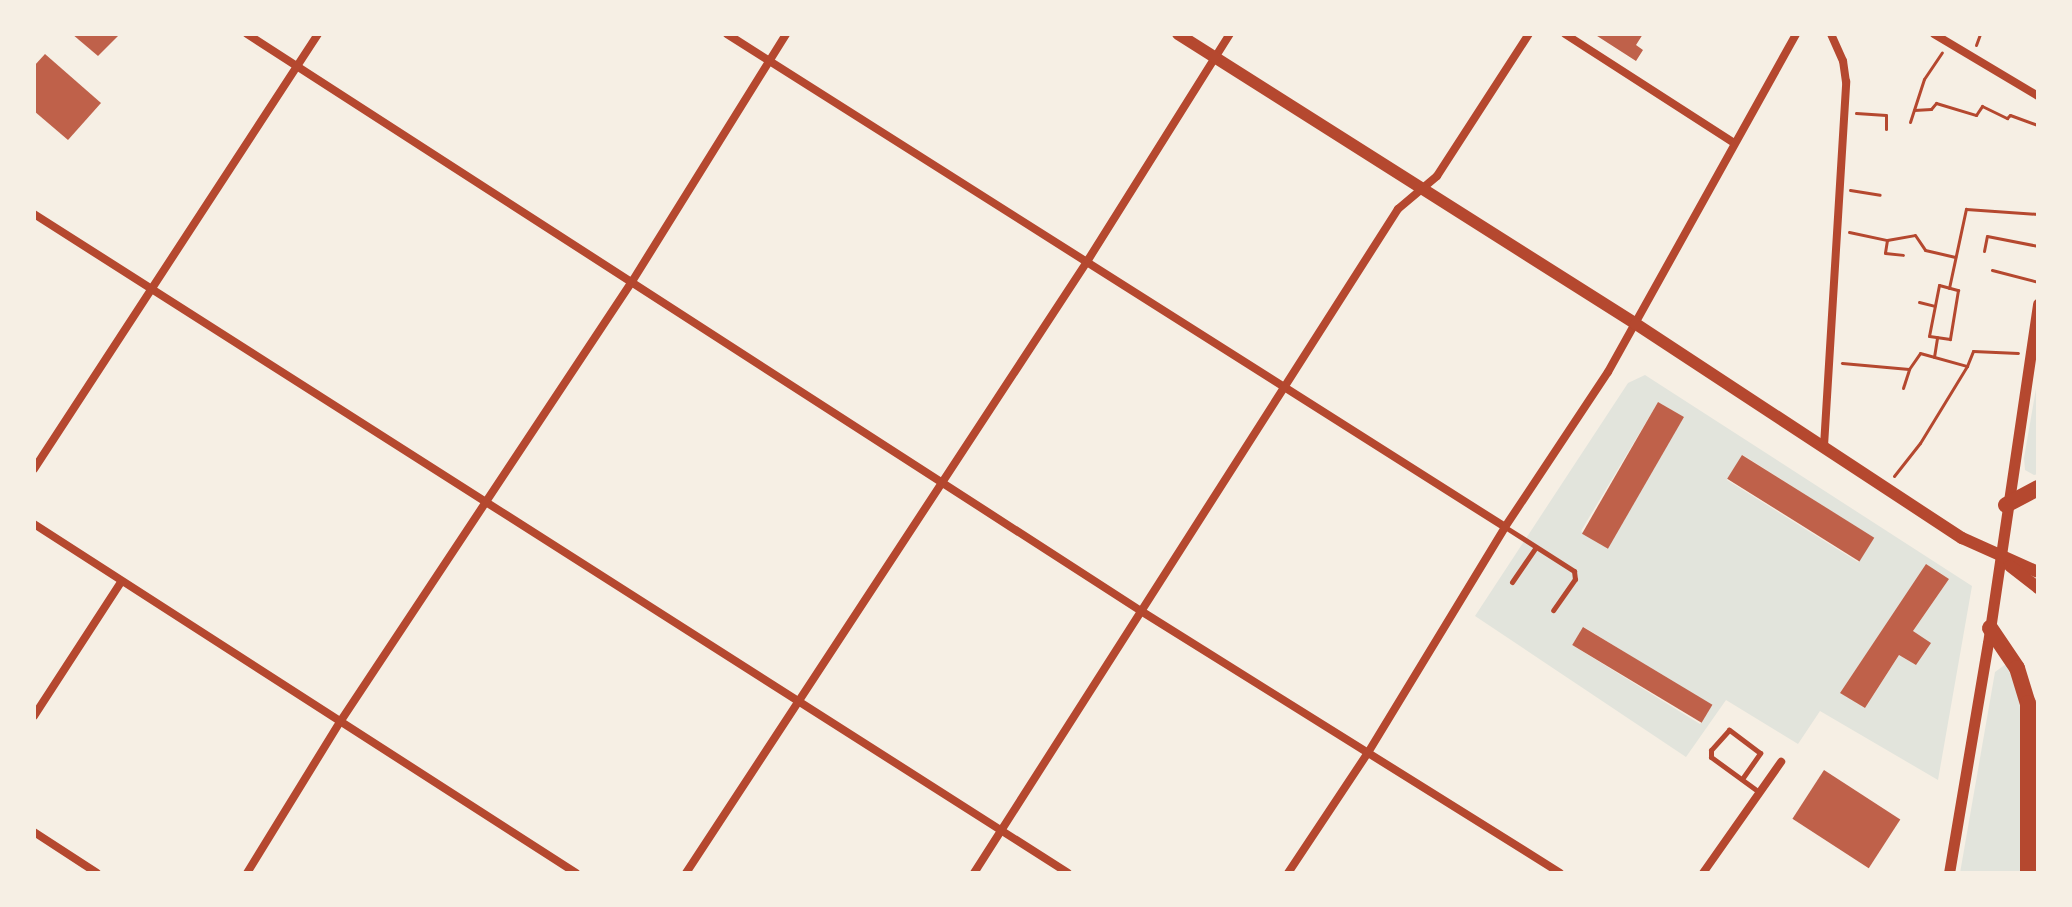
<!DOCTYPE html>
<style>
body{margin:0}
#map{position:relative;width:2072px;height:907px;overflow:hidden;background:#f6efe4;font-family:Overpass,sans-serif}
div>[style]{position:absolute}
.green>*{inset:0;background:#e2e4dc}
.building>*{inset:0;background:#bf614a;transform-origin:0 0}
.path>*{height:3px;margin:-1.5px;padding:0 1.5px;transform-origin:1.5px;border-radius:1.5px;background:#b5482f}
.service>*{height:5px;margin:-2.5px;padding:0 2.5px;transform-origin:2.5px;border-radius:2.5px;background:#b5482f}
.minor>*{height:8px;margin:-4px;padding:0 4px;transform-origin:4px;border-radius:4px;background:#b5482f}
.tertiary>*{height:11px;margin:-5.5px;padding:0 5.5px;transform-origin:5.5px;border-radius:5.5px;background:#b5482f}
.secondary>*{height:12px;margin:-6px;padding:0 6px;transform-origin:6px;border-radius:6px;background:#b5482f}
.motorway>*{height:16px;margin:-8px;padding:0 8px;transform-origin:8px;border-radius:8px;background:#b5482f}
span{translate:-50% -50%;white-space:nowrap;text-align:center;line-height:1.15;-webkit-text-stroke:6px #f6efe4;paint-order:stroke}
.frame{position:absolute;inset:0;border:36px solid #f6efe4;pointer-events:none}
</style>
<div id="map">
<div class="green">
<i style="clip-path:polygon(evenodd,1645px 375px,1972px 586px,1938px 780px,1820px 711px,1798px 744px,1726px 700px,1686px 757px,1475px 616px,1628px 383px,1645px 375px,1658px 402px,1683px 417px,1603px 546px,1581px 531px,1658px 402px,1645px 375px,1743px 455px,1873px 538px,1858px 562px,1727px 480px,1743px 455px,1645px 375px,1927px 565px,1949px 579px,1913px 631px,1916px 665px,1899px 655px,1865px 708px,1840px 693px,1927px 565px,1645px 375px,1584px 627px,1711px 706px,1700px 724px,1572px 645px,1584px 627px)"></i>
<i style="clip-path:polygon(2038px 377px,2038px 474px,2034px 475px,2025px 470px,2024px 458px)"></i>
<i style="clip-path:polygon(2006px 664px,2022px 692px,2020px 873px,1960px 873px,1995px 672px)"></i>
</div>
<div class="building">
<i style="clip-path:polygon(72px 34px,120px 34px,98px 56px)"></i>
<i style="clip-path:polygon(1594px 34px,1643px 34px,1636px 45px,1643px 50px,1636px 61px)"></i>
<i style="clip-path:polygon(45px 54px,101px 103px,68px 140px,34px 111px,34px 66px)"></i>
<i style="left:1658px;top:402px;width:30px;height:152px;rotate:30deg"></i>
<i style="left:1742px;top:455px;width:156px;height:28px;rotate:32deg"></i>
<i style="clip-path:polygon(1926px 564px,1949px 579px,1913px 631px,1931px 643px,1916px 665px,1899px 655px,1865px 708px,1840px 693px)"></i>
<i style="left:1583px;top:627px;width:151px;height:21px;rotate:31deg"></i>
<i style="left:1824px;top:770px;width:91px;height:58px;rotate:33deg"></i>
</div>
<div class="path">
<i style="left:1976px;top:45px;width:12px;rotate:-70deg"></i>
<i style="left:1914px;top:110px;width:17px;rotate:-3deg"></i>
<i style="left:1931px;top:109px;width:8px;rotate:-50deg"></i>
<i style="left:1936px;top:103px;width:42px;rotate:16.7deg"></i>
<i style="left:1976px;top:115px;width:11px;rotate:-56deg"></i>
<i style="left:1982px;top:106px;width:28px;rotate:26deg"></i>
<i style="left:2007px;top:118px;width:4px;rotate:-45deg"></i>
<i style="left:2010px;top:115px;width:30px;rotate:20deg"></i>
<i style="left:1856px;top:113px;width:30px;rotate:4deg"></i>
<i style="left:1886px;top:115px;width:14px;rotate:90deg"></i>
<i style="left:1910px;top:122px;width:45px;rotate:-72deg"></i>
<i style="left:1924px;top:79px;width:32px;rotate:-56deg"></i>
<i style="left:1850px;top:190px;width:30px;rotate:9deg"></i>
<i style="left:1849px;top:232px;width:39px;rotate:12deg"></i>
<i style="left:1887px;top:240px;width:28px;rotate:-10deg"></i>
<i style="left:1915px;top:235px;width:18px;rotate:56deg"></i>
<i style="left:1925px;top:250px;width:31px;rotate:13deg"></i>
<i style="left:1887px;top:240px;width:13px;rotate:99deg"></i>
<i style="left:1885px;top:253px;width:18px;rotate:6deg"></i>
<i style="left:1984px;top:251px;width:15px;rotate:-79deg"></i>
<i style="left:1987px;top:236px;width:52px;rotate:11.1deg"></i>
<i style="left:1992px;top:270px;width:48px;rotate:14.6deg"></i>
<i style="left:1939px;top:285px;width:20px;rotate:15deg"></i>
<i style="left:1958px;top:290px;width:50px;rotate:99.3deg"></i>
<i style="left:1950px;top:339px;width:21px;rotate:-172deg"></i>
<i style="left:1929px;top:336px;width:52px;rotate:-78.9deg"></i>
<i style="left:1949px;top:288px;width:81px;rotate:-77.9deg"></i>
<i style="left:1966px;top:209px;width:72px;rotate:4deg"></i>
<i style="left:1919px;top:302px;width:16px;rotate:14deg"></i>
<i style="left:1934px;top:357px;width:20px;rotate:-81deg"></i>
<i style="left:1842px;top:363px;width:67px;rotate:5.1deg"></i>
<i style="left:1909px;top:369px;width:19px;rotate:-55deg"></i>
<i style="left:1920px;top:353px;width:49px;rotate:15.5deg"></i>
<i style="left:1967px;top:366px;width:16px;rotate:-68deg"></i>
<i style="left:1973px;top:351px;width:45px;rotate:2.5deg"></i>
<i style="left:1903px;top:388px;width:20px;rotate:-72deg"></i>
<i style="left:1894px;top:476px;width:42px;rotate:-51.8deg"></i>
<i style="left:1920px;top:443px;width:90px;rotate:-58.6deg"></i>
</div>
<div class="service">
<i style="left:1505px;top:527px;width:82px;rotate:32.5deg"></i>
<i style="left:1574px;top:571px;width:8px;rotate:83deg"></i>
<i style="left:1575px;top:579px;width:38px;rotate:125deg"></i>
<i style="left:1512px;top:582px;width:42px;rotate:-55.6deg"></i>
<i style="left:1742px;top:779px;width:32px;rotate:-55deg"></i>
<i style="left:1760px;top:753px;width:39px;rotate:-143deg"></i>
<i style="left:1729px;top:730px;width:27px;rotate:132deg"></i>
<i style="left:1711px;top:750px;width:7px;rotate:90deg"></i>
<i style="left:1711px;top:757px;width:59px;rotate:36.1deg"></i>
</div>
<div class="minor">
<i style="left:247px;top:34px;width:1064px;rotate:32.84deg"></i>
<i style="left:1141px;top:611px;width:494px;rotate:32deg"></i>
<i style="left:727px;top:34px;width:921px;rotate:32.36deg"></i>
<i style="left:1565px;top:34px;width:201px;rotate:32.8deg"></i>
<i style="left:1934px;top:34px;width:121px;rotate:30.8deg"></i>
<i style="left:34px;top:214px;width:1226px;rotate:32.51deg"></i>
<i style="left:1824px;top:446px;width:365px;rotate:-86.5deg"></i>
<i style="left:1846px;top:82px;width:21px;rotate:-98deg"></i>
<i style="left:1843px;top:61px;width:30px;rotate:-114deg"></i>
<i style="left:34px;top:469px;width:520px;rotate:-56.86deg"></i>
<i style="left:34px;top:524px;width:645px;rotate:32.78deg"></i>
<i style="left:34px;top:716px;width:160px;rotate:-57deg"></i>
<i style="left:34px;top:832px;width:75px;rotate:33.1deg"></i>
<i style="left:247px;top:873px;width:177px;rotate:-58.4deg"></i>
<i style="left:340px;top:722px;width:530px;rotate:-56.46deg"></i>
<i style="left:633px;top:280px;width:290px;rotate:-58.1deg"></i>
<i style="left:686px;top:873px;width:733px;rotate:-56.74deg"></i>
<i style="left:1088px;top:260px;width:267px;rotate:-57.9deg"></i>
<i style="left:974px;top:873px;width:788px;rotate:-57.44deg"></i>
<i style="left:1398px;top:209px;width:51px;rotate:-40.2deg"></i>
<i style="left:1437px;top:176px;width:169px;rotate:-57.1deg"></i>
<i style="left:1288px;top:873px;width:146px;rotate:-56.4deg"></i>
<i style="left:1369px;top:751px;width:262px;rotate:-58.7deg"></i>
<i style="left:1505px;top:527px;width:186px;rotate:-56.4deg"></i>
<i style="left:1608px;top:372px;width:387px;rotate:-60.9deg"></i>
<i style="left:1703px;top:873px;width:136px;rotate:-54.9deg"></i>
</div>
<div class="tertiary">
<i style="left:1949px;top:873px;width:233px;rotate:-80.4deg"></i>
<i style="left:1988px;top:643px;width:343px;rotate:-81.6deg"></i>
</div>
<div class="secondary">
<i style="left:1178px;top:34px;width:542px;rotate:32.34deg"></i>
<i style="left:1636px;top:324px;width:390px;rotate:33.3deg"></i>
<i style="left:1962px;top:538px;width:83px;rotate:24.1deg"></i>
<i style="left:2010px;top:566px;width:36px;rotate:38deg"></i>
</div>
<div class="motorway">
<i style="left:2006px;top:505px;width:36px;rotate:-28deg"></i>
<i style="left:1990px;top:628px;width:48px;rotate:56deg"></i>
<i style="left:2017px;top:668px;width:37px;rotate:73deg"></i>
<i style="left:2028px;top:703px;width:170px;rotate:90deg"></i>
</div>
<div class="frame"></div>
</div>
